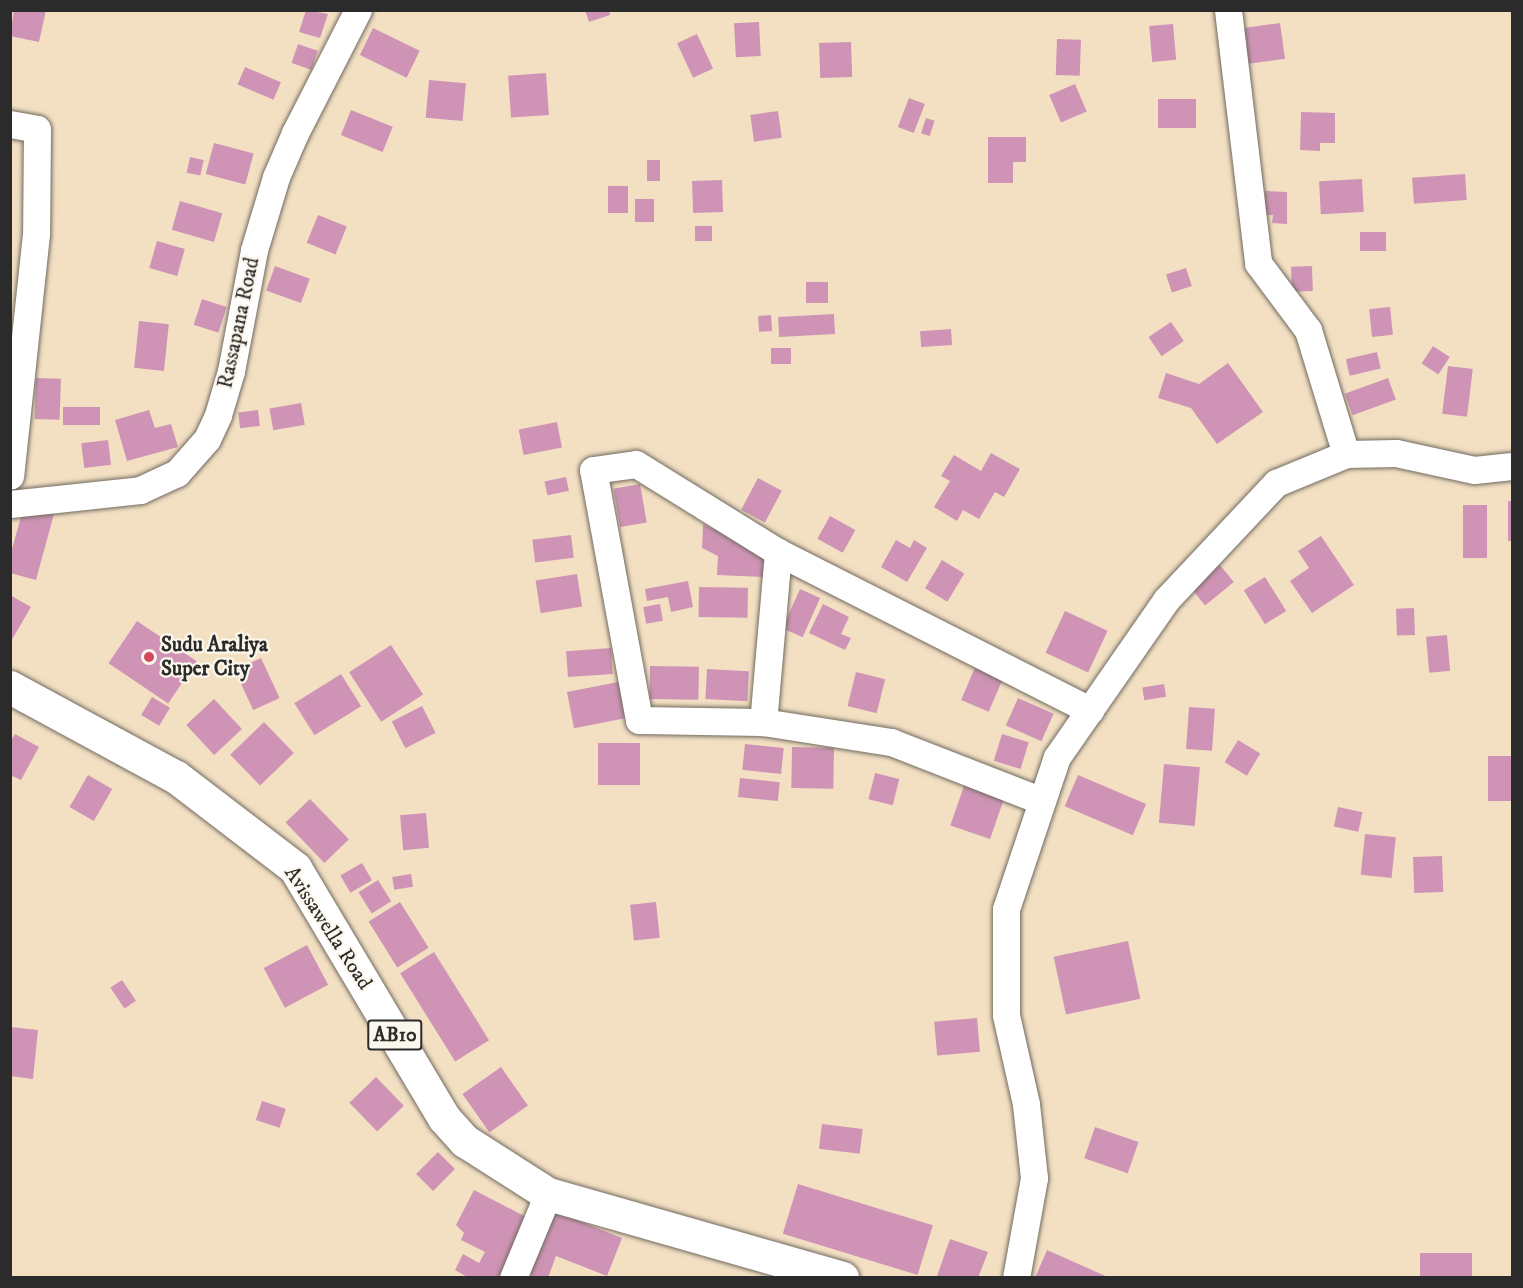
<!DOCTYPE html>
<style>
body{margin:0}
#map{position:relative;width:1523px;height:1288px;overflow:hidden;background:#f3e0c3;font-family:"IM FELL DW Pica",serif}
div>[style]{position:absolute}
.building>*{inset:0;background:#cf94b5;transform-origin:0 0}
.roads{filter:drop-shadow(0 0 2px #716a60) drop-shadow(0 0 2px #716a60)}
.minor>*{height:27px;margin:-13.5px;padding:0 13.5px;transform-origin:13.5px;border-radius:13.5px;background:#fff}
.major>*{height:33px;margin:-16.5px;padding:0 16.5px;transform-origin:16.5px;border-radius:16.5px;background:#fff}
.dots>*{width:16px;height:16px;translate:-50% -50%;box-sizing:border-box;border:3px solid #fbf7ec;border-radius:50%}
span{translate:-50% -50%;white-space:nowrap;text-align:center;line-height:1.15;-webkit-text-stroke:4.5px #fbf7ec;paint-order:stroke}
.shield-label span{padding:2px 4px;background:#fbf7ec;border:2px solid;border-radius:4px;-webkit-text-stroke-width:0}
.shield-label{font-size:20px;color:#2b2b2b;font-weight:700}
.street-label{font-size:21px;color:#2b2b2b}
.poi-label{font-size:21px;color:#2b2b2b;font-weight:700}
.left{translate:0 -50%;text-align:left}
.frame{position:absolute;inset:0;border:12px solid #2b2b2b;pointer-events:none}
</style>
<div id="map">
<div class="building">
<i style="clip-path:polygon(14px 10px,46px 10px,39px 42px,10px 36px)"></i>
<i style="clip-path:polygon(306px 10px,328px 14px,320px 38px,299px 32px)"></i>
<i style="clip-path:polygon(585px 10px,609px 10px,610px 15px,589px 22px)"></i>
<i style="left:759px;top:22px;width:34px;height:25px;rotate:87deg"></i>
<i style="left:1280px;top:23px;width:36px;height:38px;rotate:82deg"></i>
<i style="left:1173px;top:24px;width:36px;height:24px;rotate:85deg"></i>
<i style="left:373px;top:28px;width:52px;height:30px;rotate:26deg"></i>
<i style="left:697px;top:34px;width:38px;height:22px;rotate:65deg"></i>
<i style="left:1057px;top:39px;width:24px;height:36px;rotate:2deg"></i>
<i style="left:851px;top:42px;width:35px;height:32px;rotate:88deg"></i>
<i style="left:298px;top:44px;width:21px;height:20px;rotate:19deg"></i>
<i style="left:245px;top:67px;width:39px;height:19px;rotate:23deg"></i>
<i style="left:546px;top:73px;width:42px;height:38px;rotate:86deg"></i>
<i style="left:429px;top:80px;width:37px;height:38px;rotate:5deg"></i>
<i style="left:1075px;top:84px;width:30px;height:28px;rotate:67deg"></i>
<i style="left:909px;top:98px;width:17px;height:31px;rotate:21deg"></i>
<i style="left:1158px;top:99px;width:38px;height:29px"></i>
<i style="left:351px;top:110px;width:45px;height:27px;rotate:22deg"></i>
<i style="left:778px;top:111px;width:27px;height:28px;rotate:82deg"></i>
<i style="clip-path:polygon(1301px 112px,1335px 113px,1335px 143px,1320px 143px,1320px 151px,1300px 150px)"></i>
<i style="left:926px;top:118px;width:9px;height:16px;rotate:18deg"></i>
<i style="clip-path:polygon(988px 137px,1026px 137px,1026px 162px,1013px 162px,1013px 183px,988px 183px)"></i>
<i style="left:214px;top:143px;width:41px;height:32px;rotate:15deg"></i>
<i style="left:190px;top:157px;width:14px;height:16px;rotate:12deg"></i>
<i style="left:647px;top:160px;width:13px;height:21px"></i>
<i style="left:1465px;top:174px;width:26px;height:53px;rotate:86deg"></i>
<i style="left:1362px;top:179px;width:33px;height:43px;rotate:87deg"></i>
<i style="left:722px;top:180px;width:32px;height:30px;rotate:88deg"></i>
<i style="left:608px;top:186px;width:20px;height:27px"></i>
<i style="clip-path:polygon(1265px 191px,1287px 192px,1287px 224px,1272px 223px,1273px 215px,1264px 215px)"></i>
<i style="left:635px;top:199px;width:19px;height:23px"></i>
<i style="left:180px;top:201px;width:44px;height:30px;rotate:16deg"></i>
<i style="left:318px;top:215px;width:31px;height:30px;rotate:22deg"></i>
<i style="left:695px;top:226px;width:17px;height:15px"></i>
<i style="left:1360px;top:232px;width:26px;height:19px"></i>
<i style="left:157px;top:241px;width:29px;height:28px;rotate:16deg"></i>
<i style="left:275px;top:266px;width:37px;height:26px;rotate:20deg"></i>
<i style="left:1312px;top:266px;width:25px;height:21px;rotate:88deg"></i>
<i style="left:1186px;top:268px;width:19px;height:21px;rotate:72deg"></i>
<i style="left:806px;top:282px;width:22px;height:21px"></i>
<i style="left:202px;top:299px;width:26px;height:27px;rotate:18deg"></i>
<i style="left:1390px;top:307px;width:28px;height:21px;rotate:84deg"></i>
<i style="left:834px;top:314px;width:20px;height:56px;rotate:87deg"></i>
<i style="left:771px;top:315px;width:16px;height:13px;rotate:86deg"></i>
<i style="left:139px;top:321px;width:30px;height:47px;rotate:6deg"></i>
<i style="left:1171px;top:322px;width:23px;height:27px;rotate:56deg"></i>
<i style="left:951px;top:329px;width:16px;height:31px;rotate:86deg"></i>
<i style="left:1433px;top:346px;width:20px;height:21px;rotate:33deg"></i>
<i style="left:771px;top:348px;width:20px;height:16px"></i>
<i style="left:1377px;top:352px;width:17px;height:32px;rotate:77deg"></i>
<i style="clip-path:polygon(1228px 363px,1263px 412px,1217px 444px,1191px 408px,1158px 398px,1166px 373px,1199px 384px)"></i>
<i style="left:1448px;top:366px;width:25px;height:48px;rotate:7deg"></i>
<i style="left:36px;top:378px;width:25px;height:41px;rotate:2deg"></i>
<i style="left:1388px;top:378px;width:23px;height:46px;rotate:70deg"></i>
<i style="left:301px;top:403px;width:22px;height:32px;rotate:80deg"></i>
<i style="left:63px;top:407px;width:37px;height:18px"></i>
<i style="clip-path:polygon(149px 410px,155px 428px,171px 424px,178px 447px,127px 461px,115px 420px)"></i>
<i style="left:258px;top:410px;width:16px;height:20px;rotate:83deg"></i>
<i style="left:557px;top:422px;width:26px;height:39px;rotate:79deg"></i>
<i style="left:108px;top:440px;width:25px;height:27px;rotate:83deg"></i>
<i style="clip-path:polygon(991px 453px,1020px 469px,1004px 497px,995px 492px,979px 519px,963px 510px,957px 521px,934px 507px,950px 481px,941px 476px,954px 455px,981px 471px)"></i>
<i style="left:566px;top:477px;width:14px;height:22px;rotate:78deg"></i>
<i style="left:758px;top:478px;width:27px;height:36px;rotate:28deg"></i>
<i style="left:640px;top:484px;width:39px;height:27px;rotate:80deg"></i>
<i style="left:1508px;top:501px;width:4px;height:40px"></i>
<i style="left:1463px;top:505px;width:24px;height:53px"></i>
<i style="clip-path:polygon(24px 506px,54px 514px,36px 580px,10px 573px,10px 556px)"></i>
<i style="left:830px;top:516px;width:29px;height:26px;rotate:29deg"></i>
<i style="clip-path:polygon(703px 524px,753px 549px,766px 549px,765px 577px,717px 575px,718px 556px,702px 548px)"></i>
<i style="left:571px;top:535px;width:23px;height:39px;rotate:83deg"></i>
<i style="clip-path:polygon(1321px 536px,1354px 585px,1312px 613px,1290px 581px,1309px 568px,1298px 551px)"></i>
<i style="clip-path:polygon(896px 540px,910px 548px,914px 540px,927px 548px,907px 582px,881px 567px)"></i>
<i style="left:942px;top:560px;width:26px;height:33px;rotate:31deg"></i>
<i style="left:1220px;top:565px;width:22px;height:37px;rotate:51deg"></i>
<i style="left:577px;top:574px;width:33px;height:42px;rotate:81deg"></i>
<i style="left:1265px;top:577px;width:40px;height:25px;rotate:58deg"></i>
<i style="clip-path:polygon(688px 581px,693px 607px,671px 612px,668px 597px,647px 601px,645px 589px)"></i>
<i style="left:699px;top:587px;width:49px;height:30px;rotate:1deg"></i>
<i style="left:800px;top:589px;width:22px;height:43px;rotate:24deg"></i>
<i style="clip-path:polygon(10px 595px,31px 607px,10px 643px)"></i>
<i style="left:660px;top:604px;width:17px;height:17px;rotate:80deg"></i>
<i style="clip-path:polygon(823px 604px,849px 617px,841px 634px,851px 638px,845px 650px,809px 633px)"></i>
<i style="left:1414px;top:608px;width:27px;height:18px;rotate:88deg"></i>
<i style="left:1065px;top:611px;width:47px;height:46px;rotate:25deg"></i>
<i style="left:137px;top:621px;width:72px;height:51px;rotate:34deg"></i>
<i style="left:1447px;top:635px;width:36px;height:21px;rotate:85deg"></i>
<i style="left:391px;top:645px;width:59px;height:50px;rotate:57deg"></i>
<i style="left:611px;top:648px;width:26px;height:45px;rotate:86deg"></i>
<i style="left:261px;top:658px;width:44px;height:29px;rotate:65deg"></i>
<i style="left:976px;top:665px;width:30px;height:38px;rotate:23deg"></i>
<i style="left:650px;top:666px;width:49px;height:33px;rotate:1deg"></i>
<i style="left:707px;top:669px;width:42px;height:30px;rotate:3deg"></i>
<i style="left:856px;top:672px;width:30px;height:35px;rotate:14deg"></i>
<i style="left:341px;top:674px;width:38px;height:55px;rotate:58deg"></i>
<i style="left:618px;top:682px;width:37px;height:52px;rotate:79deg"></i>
<i style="left:1164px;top:684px;width:13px;height:22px;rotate:81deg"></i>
<i style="left:152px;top:697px;width:21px;height:21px;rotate:31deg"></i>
<i style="left:1018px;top:698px;width:39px;height:30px;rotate:24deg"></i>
<i style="left:214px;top:699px;width:41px;height:38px;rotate:47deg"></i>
<i style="left:422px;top:706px;width:30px;height:34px;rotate:63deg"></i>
<i style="left:1189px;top:707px;width:26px;height:42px;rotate:4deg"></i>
<i style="left:264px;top:722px;width:43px;height:47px;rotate:46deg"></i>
<i style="clip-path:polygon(15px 734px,39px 747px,21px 780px,10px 775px,10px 742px)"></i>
<i style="left:1002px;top:734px;width:28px;height:28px;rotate:17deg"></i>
<i style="left:1238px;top:740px;width:26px;height:26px;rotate:31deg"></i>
<i style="left:598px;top:743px;width:42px;height:42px"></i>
<i style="left:745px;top:744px;width:39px;height:26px;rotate:6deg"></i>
<i style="left:792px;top:747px;width:42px;height:41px;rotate:1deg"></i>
<i style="left:1488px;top:756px;width:24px;height:45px"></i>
<i style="left:1164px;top:764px;width:36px;height:59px;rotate:5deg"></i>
<i style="left:875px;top:773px;width:25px;height:27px;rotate:14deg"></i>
<i style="left:88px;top:775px;width:28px;height:37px;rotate:30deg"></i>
<i style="left:1078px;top:775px;width:74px;height:34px;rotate:23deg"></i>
<i style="left:740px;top:778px;width:40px;height:19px;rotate:6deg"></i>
<i style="left:966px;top:780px;width:42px;height:48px;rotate:19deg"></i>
<i style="left:310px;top:799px;width:56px;height:34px;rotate:46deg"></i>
<i style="left:1338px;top:807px;width:25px;height:20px;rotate:12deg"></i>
<i style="left:426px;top:813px;width:35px;height:26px;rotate:85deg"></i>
<i style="left:1365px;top:834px;width:31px;height:41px;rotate:6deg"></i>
<i style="left:1442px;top:856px;width:36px;height:29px;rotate:88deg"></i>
<i style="left:362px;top:863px;width:20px;height:25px;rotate:60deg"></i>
<i style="left:411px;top:874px;width:13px;height:19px;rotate:81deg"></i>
<i style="left:378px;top:880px;width:25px;height:23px;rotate:58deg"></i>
<i style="left:400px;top:902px;width:54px;height:37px;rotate:58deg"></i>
<i style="left:656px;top:902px;width:36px;height:26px;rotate:84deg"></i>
<i style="left:1128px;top:941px;width:59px;height:76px;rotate:78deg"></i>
<i style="left:307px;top:945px;width:45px;height:49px;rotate:62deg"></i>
<i style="left:434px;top:952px;width:104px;height:40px;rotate:58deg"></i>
<i style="left:122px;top:980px;width:25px;height:14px;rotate:56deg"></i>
<i style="left:977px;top:1018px;width:34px;height:43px;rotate:85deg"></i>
<i style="clip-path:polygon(10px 1027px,38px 1030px,33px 1079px,10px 1076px)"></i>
<i style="left:501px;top:1067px;width:47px;height:47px;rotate:55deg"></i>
<i style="left:376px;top:1077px;width:40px;height:37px;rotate:46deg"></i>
<i style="left:262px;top:1101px;width:25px;height:20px;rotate:18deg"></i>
<i style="left:822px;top:1124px;width:41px;height:25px;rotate:7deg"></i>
<i style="left:1095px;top:1127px;width:46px;height:33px;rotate:19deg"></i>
<i style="left:438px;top:1152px;width:24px;height:31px;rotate:45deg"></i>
<i style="left:798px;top:1184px;width:141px;height:52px;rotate:17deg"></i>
<i style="clip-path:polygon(474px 1190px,530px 1219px,500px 1278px,469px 1278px,455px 1270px,463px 1254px,479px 1263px,485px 1252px,461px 1240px,464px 1233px,456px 1225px)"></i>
<i style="clip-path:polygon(549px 1209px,622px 1238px,607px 1276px,556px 1256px,548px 1278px,538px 1278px,523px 1272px)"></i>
<i style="clip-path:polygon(950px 1239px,988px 1252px,978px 1278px,937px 1276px)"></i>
<i style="clip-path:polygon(1047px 1250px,1110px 1278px,1035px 1278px)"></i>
<i style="left:1472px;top:1253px;width:25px;height:52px;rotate:90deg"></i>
</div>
<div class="roads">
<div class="minor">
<i style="left:1228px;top:10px;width:255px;rotate:83.2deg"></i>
<i style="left:1258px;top:263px;width:84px;rotate:53.3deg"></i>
<i style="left:1308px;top:330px;width:130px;rotate:73deg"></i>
<i style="left:10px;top:124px;width:27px;rotate:10deg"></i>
<i style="left:37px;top:129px;width:105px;rotate:90.5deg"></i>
<i style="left:36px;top:234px;width:243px;rotate:96.1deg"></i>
<i style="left:10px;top:504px;width:131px;rotate:-6.1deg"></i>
<i style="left:140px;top:490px;width:41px;rotate:-24.7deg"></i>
<i style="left:177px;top:473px;width:45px;rotate:-48.6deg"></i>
<i style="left:207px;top:439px;width:26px;rotate:-65deg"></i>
<i style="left:218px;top:415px;width:46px;rotate:-73.5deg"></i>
<i style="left:231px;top:371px;width:123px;rotate:-79.2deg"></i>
<i style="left:254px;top:250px;width:76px;rotate:-73.2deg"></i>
<i style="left:276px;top:177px;width:48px;rotate:-66.6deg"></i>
<i style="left:295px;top:133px;width:138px;rotate:-62.9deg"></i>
<i style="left:778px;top:552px;width:171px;rotate:95deg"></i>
<i style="left:763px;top:722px;width:124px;rotate:-179.1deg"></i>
<i style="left:639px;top:720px;width:254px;rotate:-100.4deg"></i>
<i style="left:593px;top:470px;width:43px;rotate:-7.9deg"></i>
<i style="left:636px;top:464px;width:167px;rotate:31.8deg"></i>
<i style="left:778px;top:552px;width:350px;rotate:26.9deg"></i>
<i style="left:763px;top:722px;width:130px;rotate:8.9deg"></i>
<i style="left:891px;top:742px;width:162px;rotate:21.3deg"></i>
<i style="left:513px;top:1278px;width:91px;rotate:-67.4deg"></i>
<i style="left:1016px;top:1278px;width:102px;rotate:-79.8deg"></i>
<i style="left:1034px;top:1178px;width:74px;rotate:-96.2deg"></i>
<i style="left:1026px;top:1104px;width:91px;rotate:-102.7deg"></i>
<i style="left:1006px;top:1015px;width:106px;rotate:-90deg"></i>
<i style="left:1006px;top:909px;width:160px;rotate:-71.5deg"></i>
<i style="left:1057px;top:757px;width:191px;rotate:-55.2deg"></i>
<i style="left:1166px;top:600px;width:161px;rotate:-46.8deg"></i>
<i style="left:1276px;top:483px;width:76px;rotate:-22.5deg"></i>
<i style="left:1346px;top:454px;width:50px;rotate:-1.1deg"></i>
<i style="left:1396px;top:453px;width:80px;rotate:12.3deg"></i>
<i style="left:1474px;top:470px;width:38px;rotate:-6deg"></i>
</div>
<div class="major">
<i style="left:10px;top:687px;width:189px;rotate:28.5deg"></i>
<i style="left:176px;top:777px;width:150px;rotate:37.4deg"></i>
<i style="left:295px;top:868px;width:291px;rotate:59.2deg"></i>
<i style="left:444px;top:1118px;width:31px;rotate:48deg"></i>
<i style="left:465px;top:1141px;width:98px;rotate:32.6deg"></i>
<i style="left:548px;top:1194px;width:306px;rotate:15.9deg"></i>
</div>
</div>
<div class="dots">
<i style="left:149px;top:657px;background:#d1495b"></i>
</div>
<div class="shield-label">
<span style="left:395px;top:1035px">AB10</span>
</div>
<div class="street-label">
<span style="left:239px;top:323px;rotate:-78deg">Rassapana Road</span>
<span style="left:328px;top:928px;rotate:57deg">Avissawella Road</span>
</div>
<div class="poi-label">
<span class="left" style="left:161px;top:657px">Sudu Araliya<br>Super City</span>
</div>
<div class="frame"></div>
</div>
